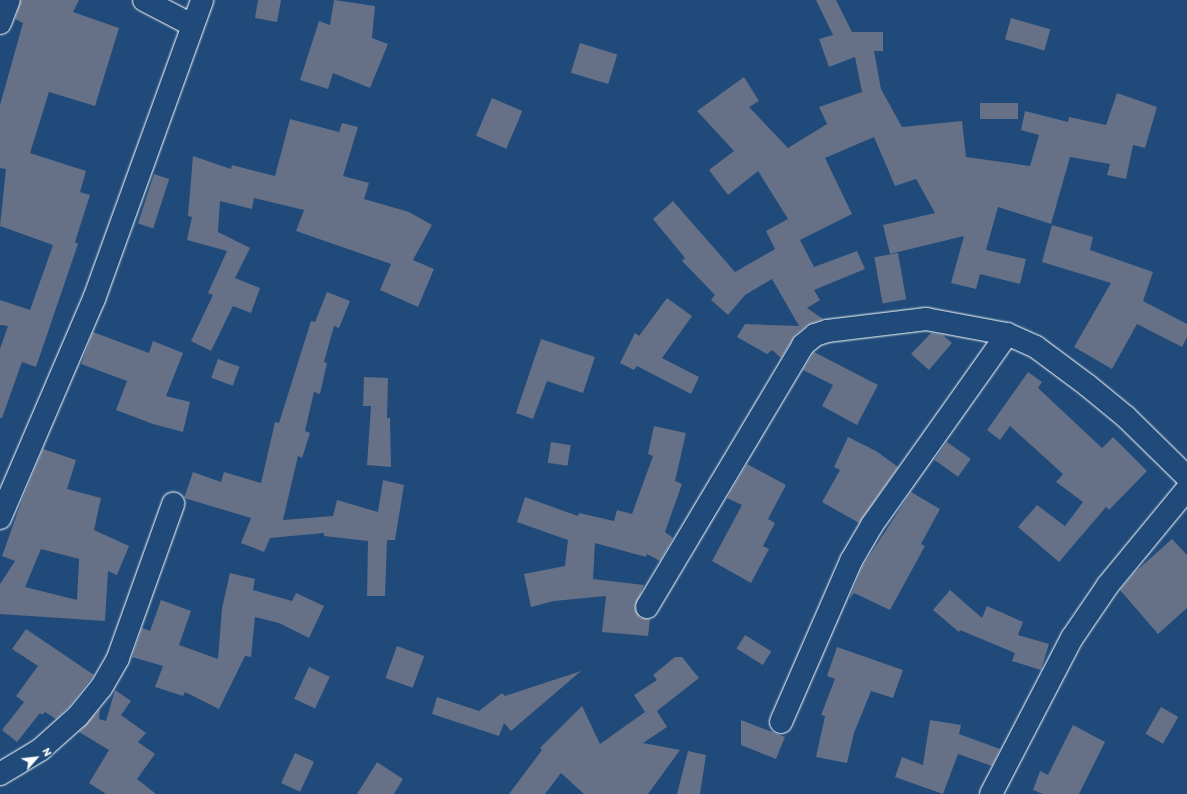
<!DOCTYPE html>
<style>
body{margin:0}
#map{position:relative;width:1187px;height:794px;overflow:hidden;background:#1f4a7a;font-family:Itim,sans-serif}
div>[style]{position:absolute}
.building>*{inset:0;background:#667086;transform-origin:0 0}
.roads{filter:drop-shadow(0 0 1px #fff) drop-shadow(0 0 1px #fff)}
.minor>*{height:22px;margin:-11px;padding:0 11px;transform-origin:11px;border-radius:11px;background:#1f4a7a}
span{translate:-50% -50%;white-space:nowrap;text-align:center;line-height:1.15;-webkit-text-stroke:3px #1f4a7a;paint-order:stroke}
.north{position:absolute;left:16px;top:738px;width:40px;height:40px;-webkit-text-stroke:3px #1f4a7a;paint-order:stroke;rotate:62deg;font-size:11px;font-weight:700;line-height:16px;text-align:center;color:#fff}
.north::after{content:'';display:block;margin:auto;width:14px;height:18px;background:#fff;clip-path:polygon(50% 0,100% 100%,50% 72%,0 100%)}
</style>
<div id="map">
<div class="building">
<i style="clip-path:polygon(21px 0,79px 0,73px 12px,119px 28px,95px 106px,49px 92px,30px 153px,86px 171px,80px 192px,90px 195px,75px 242px,78px 244px,36px 367px,22px 362px,2px 418px,0 418px,0 349px,8px 326px,0 325px,0 300px,30px 310px,53px 245px,0 226px,6px 169px,0 168px,0 105px,23px 23px,15px 19px)"></i>
<i style="clip-path:polygon(258px 0,281px 0,277px 22px,255px 18px)"></i>
<i style="clip-path:polygon(334px 0,375px 6px,372px 38px,388px 44px,370px 88px,333px 73px,328px 89px,300px 80px,319px 21px,330px 25px)"></i>
<i style="clip-path:polygon(816px 0,836px 0,852px 32px,883px 32px,883px 51px,874px 51px,881px 89px,902px 127px,962px 121px,966px 157px,1030px 166px,1039px 135px,1021px 130px,1025px 111px,1068px 122px,1069px 117px,1106px 125px,1117px 93px,1157px 107px,1145px 148px,1133px 145px,1126px 179px,1107px 175px,1110px 164px,1070px 157px,1051px 224px,998px 207px,986px 250px,1026px 259px,1020px 284px,980px 274px,976px 289px,951px 283px,964px 236px,890px 254px,883px 225px,935px 213px,916px 179px,895px 186px,874px 137px,825px 158px,852px 214px,800px 240px,814px 267px,857px 251px,865px 269px,814px 290px,820px 300px,807px 308px,823px 319px,807px 325px,795px 335px,781px 358px,772px 350px,767px 354px,737px 337px,745px 324px,799px 326px,772px 279px,745px 295px,728px 315px,711px 300px,715px 295px,682px 261px,685px 258px,653px 219px,673px 201px,735px 272px,775px 249px,766px 231px,788px 219px,758px 171px,728px 195px,709px 170px,734px 151px,697px 111px,744px 77px,759px 101px,749px 107px,788px 148px,827px 124px,819px 107px,862px 92px,855px 57px,829px 67px,819px 39px,833px 35px)"></i>
<i style="left:1011px;top:18px;width:41px;height:22px;rotate:16deg"></i>
<i style="left:580px;top:43px;width:39px;height:31px;rotate:17deg"></i>
<i style="left:492px;top:98px;width:33px;height:41px;rotate:23deg"></i>
<i style="left:980px;top:103px;width:38px;height:16px"></i>
<i style="clip-path:polygon(290px 119px,339px 132px,342px 123px,358px 127px,343px 176px,369px 183px,364px 199px,409px 212px,432px 225px,413px 260px,434px 269px,418px 307px,380px 290px,391px 264px,296px 231px,304px 210px,254px 198px,252px 209px,220px 201px,218px 232px,250px 248px,235px 278px,260px 288px,251px 313px,233px 306px,211px 351px,191px 341px,213px 295px,208px 293px,227px 251px,187px 240px,192px 217px,188px 216px,193px 156px,231px 169px,232px 165px,275px 176px)"></i>
<i style="left:154px;top:174px;width:16px;height:52px;rotate:18deg"></i>
<i style="clip-path:polygon(1052px 225px,1093px 237px,1090px 250px,1153px 272px,1143px 301px,1187px 324px,1187px 337px,1182px 347px,1137px 324px,1112px 369px,1074px 347px,1111px 283px,1042px 262px)"></i>
<i style="left:898px;top:253px;width:47px;height:24px;rotate:80deg"></i>
<i style="clip-path:polygon(327px 292px,350px 301px,339px 328px,334px 326px,324px 362px,327px 363px,320px 394px,314px 392px,305px 431px,310px 433px,302px 458px,298px 456px,283px 520px,333px 516px,337px 500px,378px 512px,383px 480px,404px 485px,395px 540px,387px 540px,385px 596px,367px 596px,368px 541px,324px 536px,324px 533px,270px 538px,264px 552px,241px 543px,251px 518px,184px 498px,193px 472px,221px 482px,224px 472px,261px 483px,275px 422px,279px 423px,311px 321px,315px 322px)"></i>
<i style="clip-path:polygon(667px 298px,692px 316px,662px 358px,699px 377px,691px 394px,637px 366px,634px 370px,620px 363px,635px 333px,639px 336px)"></i>
<i style="clip-path:polygon(93px 332px,149px 353px,153px 341px,183px 353px,166px 396px,190px 402px,183px 432px,153px 424px,116px 410px,127px 381px,81px 364px)"></i>
<i style="clip-path:polygon(931px 333px,943px 335px,952px 343px,929px 370px,911px 354px)"></i>
<i style="clip-path:polygon(541px 339px,595px 357px,583px 393px,547px 381px,533px 419px,516px 413px)"></i>
<i style="clip-path:polygon(814px 352px,878px 385px,857px 425px,822px 406px,833px 385px,803px 370px)"></i>
<i style="left:218px;top:359px;width:23px;height:20px;rotate:20deg"></i>
<i style="clip-path:polygon(1028px 372px,1042px 382px,1038px 388px,1102px 448px,1113px 437px,1147px 471px,1109px 510px,1106px 507px,1059px 562px,1018px 527px,1037px 505px,1065px 526px,1083px 502px,1056px 482px,1063px 474px,1010px 426px,1000px 440px,987px 430px)"></i>
<i style="clip-path:polygon(364px 377px,388px 378px,387px 418px,390px 418px,391px 467px,367px 465px,371px 406px,363px 406px)"></i>
<i style="clip-path:polygon(654px 426px,686px 433px,675px 481px,682px 484px,665px 532px,673px 538px,660px 561px,647px 554px,646px 557px,595px 543px,593px 579px,644px 585px,635px 607px,640px 618px,650px 619px,648px 636px,602px 632px,606px 596px,554px 601px,531px 607px,524px 574px,565px 566px,568px 540px,517px 522px,525px 497px,578px 516px,579px 513px,614px 521px,617px 510px,632px 514px,653px 456px,648px 454px)"></i>
<i style="clip-path:polygon(848px 437px,876px 451px,898px 467px,859px 523px,822px 502px,840px 470px,834px 467px)"></i>
<i style="left:551px;top:442px;width:20px;height:21px;rotate:9deg"></i>
<i style="left:947px;top:442px;width:29px;height:22px;rotate:35deg"></i>
<i style="clip-path:polygon(evenodd,43px 449px,76px 460px,67px 489px,101px 498px,94px 530px,129px 546px,117px 575px,108px 571px,105px 621px,0 614px,0 584px,15px 561px,2px 556px,22px 500px,43px 449px,41px 549px,79px 559px,77px 600px,25px 587px,41px 549px)"></i>
<i style="clip-path:polygon(747px 464px,786px 485px,768px 519px,775px 523px,763px 546px,769px 549px,751px 583px,712px 561px,742px 505px,727px 498px)"></i>
<i style="clip-path:polygon(911px 492px,940px 509px,921px 544px,925px 546px,890px 610px,854px 593px,849px 600px,862px 567px)"></i>
<i style="clip-path:polygon(1172px 539px,1187px 555px,1187px 608px,1158px 634px,1120px 590px,1135px 572px)"></i>
<i style="clip-path:polygon(230px 573px,255px 579px,253px 590px,292px 601px,296px 593px,324px 606px,309px 638px,279px 623px,255px 617px,251px 657px,245px 656px,219px 709px,185px 692px,183px 696px,155px 687px,163px 666px,132px 657px,142px 628px,150px 631px,161px 600px,191px 611px,179px 645px,218px 659px,222px 608px)"></i>
<i style="clip-path:polygon(950px 590px,982px 618px,987px 606px,1023px 622px,1018px 635px,1049px 644px,1041px 670px,1012px 661px,1015px 653px,960px 630px,959px 632px,933px 610px)"></i>
<i style="clip-path:polygon(26px 629px,94px 675px,69px 707px,56px 719px,45px 712px,42px 715px,40px 713px,17px 742px,2px 730px,24px 702px,16px 696px,38px 666px,12px 649px)"></i>
<i style="left:745px;top:635px;width:31px;height:16px;rotate:32deg"></i>
<i style="left:397px;top:646px;width:29px;height:34px;rotate:20deg"></i>
<i style="clip-path:polygon(837px 647px,903px 670px,893px 698px,871px 691px,854px 733px,847px 763px,816px 757px,825px 716px,821px 715px,835px 679px,827px 676px)"></i>
<i style="clip-path:polygon(675px 657px,682px 657px,699px 678px,657px 711px,667px 727px,643px 743px,680px 750px,648px 794px,584px 794px,561px 773px,545px 794px,509px 794px,542px 750px,540px 748px,582px 706px,600px 744px,645px 712px,634px 695px,657px 680px,653px 675px)"></i>
<i style="left:309px;top:667px;width:23px;height:35px;rotate:25deg"></i>
<i style="clip-path:polygon(581px 671px,511px 731px,504px 723px,499px 736px,432px 714px,437px 697px,479px 711px,502px 693px,505px 696px)"></i>
<i style="clip-path:polygon(115px 690px,131px 701px,121px 715px,146px 733px,138px 742px,155px 754px,137px 779px,156px 794px,106px 794px,89px 783px,109px 750px,79px 732px,100px 709px,99px 719px,106px 721px)"></i>
<i style="left:1161px;top:707px;width:20px;height:31px;rotate:30deg"></i>
<i style="clip-path:polygon(741px 720px,785px 737px,776px 759px,741px 745px)"></i>
<i style="clip-path:polygon(930px 720px,961px 725px,959px 734px,1000px 749px,992px 766px,958px 754px,943px 794px,895px 777px,902px 757px,923px 765px)"></i>
<i style="clip-path:polygon(1073px 725px,1105px 742px,1079px 794px,1043px 794px,1033px 790px,1040px 771px,1048px 775px)"></i>
<i style="clip-path:polygon(688px 751px,706px 755px,700px 794px,677px 794px)"></i>
<i style="left:295px;top:753px;width:21px;height:33px;rotate:25deg"></i>
<i style="clip-path:polygon(377px 762px,403px 779px,394px 794px,357px 794px)"></i>
</div>
<div class="roads">
<div class="minor">
<i style="left:144px;top:0;width:54px;rotate:27.5deg"></i>
<i style="left:0;top:23px;width:25px;rotate:-69deg"></i>
<i style="left:0;top:518px;width:238px;rotate:-66.8deg"></i>
<i style="left:94px;top:299px;width:318px;rotate:-70.1deg"></i>
<i style="left:647px;top:607px;width:305px;rotate:-59.2deg"></i>
<i style="left:803px;top:345px;width:16px;rotate:-40deg"></i>
<i style="left:815px;top:335px;width:13px;rotate:-18deg"></i>
<i style="left:827px;top:331px;width:100px;rotate:-6.9deg"></i>
<i style="left:926px;top:319px;width:82px;rotate:10.5deg"></i>
<i style="left:1007px;top:334px;width:32px;rotate:24deg"></i>
<i style="left:1036px;top:347px;width:64px;rotate:36.7deg"></i>
<i style="left:1087px;top:385px;width:50px;rotate:39.4deg"></i>
<i style="left:1126px;top:417px;width:86px;rotate:44.5deg"></i>
<i style="left:781px;top:722px;width:176px;rotate:-66.5deg"></i>
<i style="left:851px;top:561px;width:42px;rotate:-59.7deg"></i>
<i style="left:872px;top:525px;width:234px;rotate:-54.7deg"></i>
<i style="left:0;top:774px;width:47px;rotate:-31deg"></i>
<i style="left:40px;top:750px;width:51px;rotate:-41.8deg"></i>
<i style="left:78px;top:716px;width:36px;rotate:-51deg"></i>
<i style="left:101px;top:688px;width:34px;rotate:-60deg"></i>
<i style="left:118px;top:658px;width:164px;rotate:-70.3deg"></i>
<i style="left:991px;top:794px;width:176px;rotate:-62.6deg"></i>
<i style="left:1072px;top:638px;width:64px;rotate:-55.8deg"></i>
<i style="left:1108px;top:585px;width:124px;rotate:-50.5deg"></i>
</div>
</div>
<div class="north">N</div>
</div>
